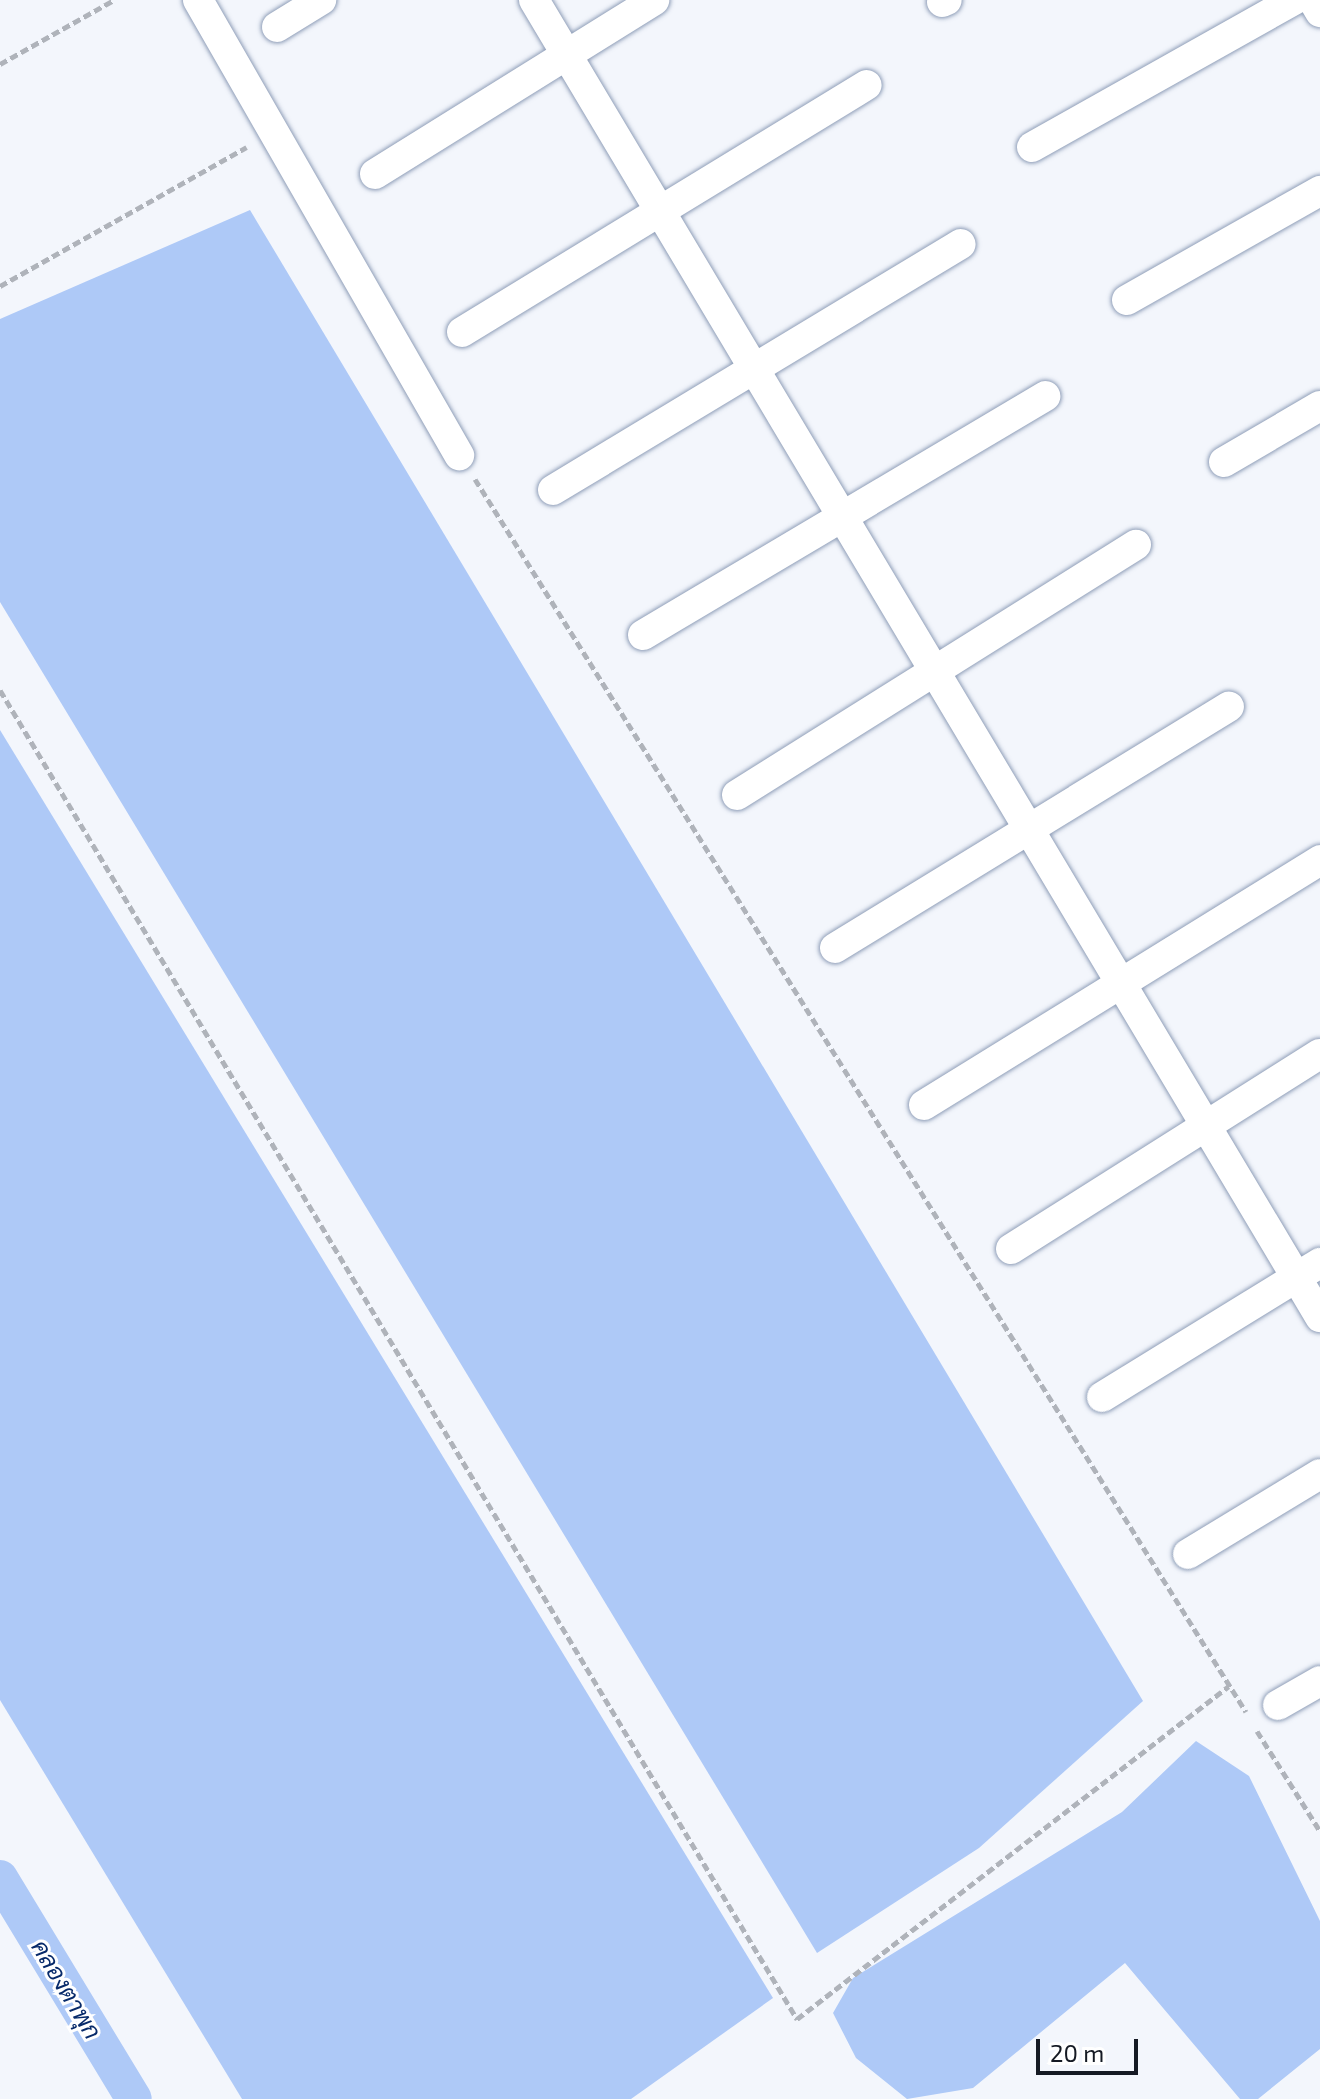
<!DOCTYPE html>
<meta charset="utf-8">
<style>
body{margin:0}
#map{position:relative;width:1320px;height:2099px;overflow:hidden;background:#f3f6fc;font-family:"Exo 2",Sarabun,sans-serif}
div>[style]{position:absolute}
.water>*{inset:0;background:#aec9f7}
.canal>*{height:36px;margin:-18px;padding:0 18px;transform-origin:18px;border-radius:18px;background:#aec9f7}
.path>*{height:5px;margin-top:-2.5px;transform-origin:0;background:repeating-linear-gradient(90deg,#afb3ba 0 8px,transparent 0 12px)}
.roads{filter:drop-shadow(0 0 2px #8f9eb8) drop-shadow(0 0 2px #8f9eb8)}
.street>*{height:30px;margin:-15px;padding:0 15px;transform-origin:15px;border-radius:15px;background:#fff}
span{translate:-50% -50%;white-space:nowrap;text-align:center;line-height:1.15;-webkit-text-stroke:6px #fff;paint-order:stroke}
.water-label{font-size:24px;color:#072a6a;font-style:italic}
.scale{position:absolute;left:1036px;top:2039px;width:102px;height:36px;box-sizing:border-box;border:4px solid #151a24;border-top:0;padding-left:10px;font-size:24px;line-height:28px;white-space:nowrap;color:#151a24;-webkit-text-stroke:6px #fff;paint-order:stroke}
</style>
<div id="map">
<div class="water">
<i style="clip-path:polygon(250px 210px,1143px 1701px,979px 1848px,817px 1953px,0 602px,0 319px)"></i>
<i style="clip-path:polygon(0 730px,773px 1998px,631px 2099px,242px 2099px,0 1700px)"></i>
<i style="clip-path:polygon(1196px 1741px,1249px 1776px,1320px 1921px,1320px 2049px,1258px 2099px,1240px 2099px,1125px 1963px,973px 2088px,907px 2099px,856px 2058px,833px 2013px,853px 1978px,1122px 1812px)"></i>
</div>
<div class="canal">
<i style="left:0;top:1878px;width:258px;rotate:58.8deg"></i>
</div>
<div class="path">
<i style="left:0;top:64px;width:131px;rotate:-29.3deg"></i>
<i style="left:0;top:286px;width:283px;rotate:-29.4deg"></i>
<i style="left:475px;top:479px;width:1454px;rotate:57.98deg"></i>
<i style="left:0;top:690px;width:1550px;rotate:59.05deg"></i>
<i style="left:797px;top:2019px;width:545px;rotate:-37.63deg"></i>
<i style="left:1257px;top:1731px;width:118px;rotate:57.8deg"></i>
</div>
<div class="roads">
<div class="street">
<i style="left:198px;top:0;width:525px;rotate:60.16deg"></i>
<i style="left:534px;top:0;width:1534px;rotate:59.17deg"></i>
<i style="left:1313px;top:0;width:14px;rotate:60deg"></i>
<i style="left:942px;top:2px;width:5px;rotate:-22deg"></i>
<i style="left:277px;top:27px;width:52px;rotate:-31.5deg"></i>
<i style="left:1032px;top:147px;width:300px;rotate:-29.3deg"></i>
<i style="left:375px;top:174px;width:329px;rotate:-31.9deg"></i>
<i style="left:1127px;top:300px;width:222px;rotate:-29.5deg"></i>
<i style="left:462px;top:332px;width:474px;rotate:-31.4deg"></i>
<i style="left:1224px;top:462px;width:111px;rotate:-30.3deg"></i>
<i style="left:553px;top:490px;width:476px;rotate:-31.1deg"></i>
<i style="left:643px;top:635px;width:468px;rotate:-30.7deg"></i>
<i style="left:737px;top:795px;width:471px;rotate:-32.1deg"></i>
<i style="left:835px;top:948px;width:462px;rotate:-31.5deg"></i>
<i style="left:924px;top:1105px;width:466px;rotate:-31.7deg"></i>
<i style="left:1011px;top:1249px;width:365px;rotate:-32.3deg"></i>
<i style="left:1102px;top:1397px;width:256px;rotate:-31.6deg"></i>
<i style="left:1188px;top:1554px;width:154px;rotate:-31.2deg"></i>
<i style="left:1278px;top:1705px;width:48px;rotate:-29.7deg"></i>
</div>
</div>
<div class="water-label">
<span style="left:67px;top:1989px;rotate:59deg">คลองตาพุก</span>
</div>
<div class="scale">20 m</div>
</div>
